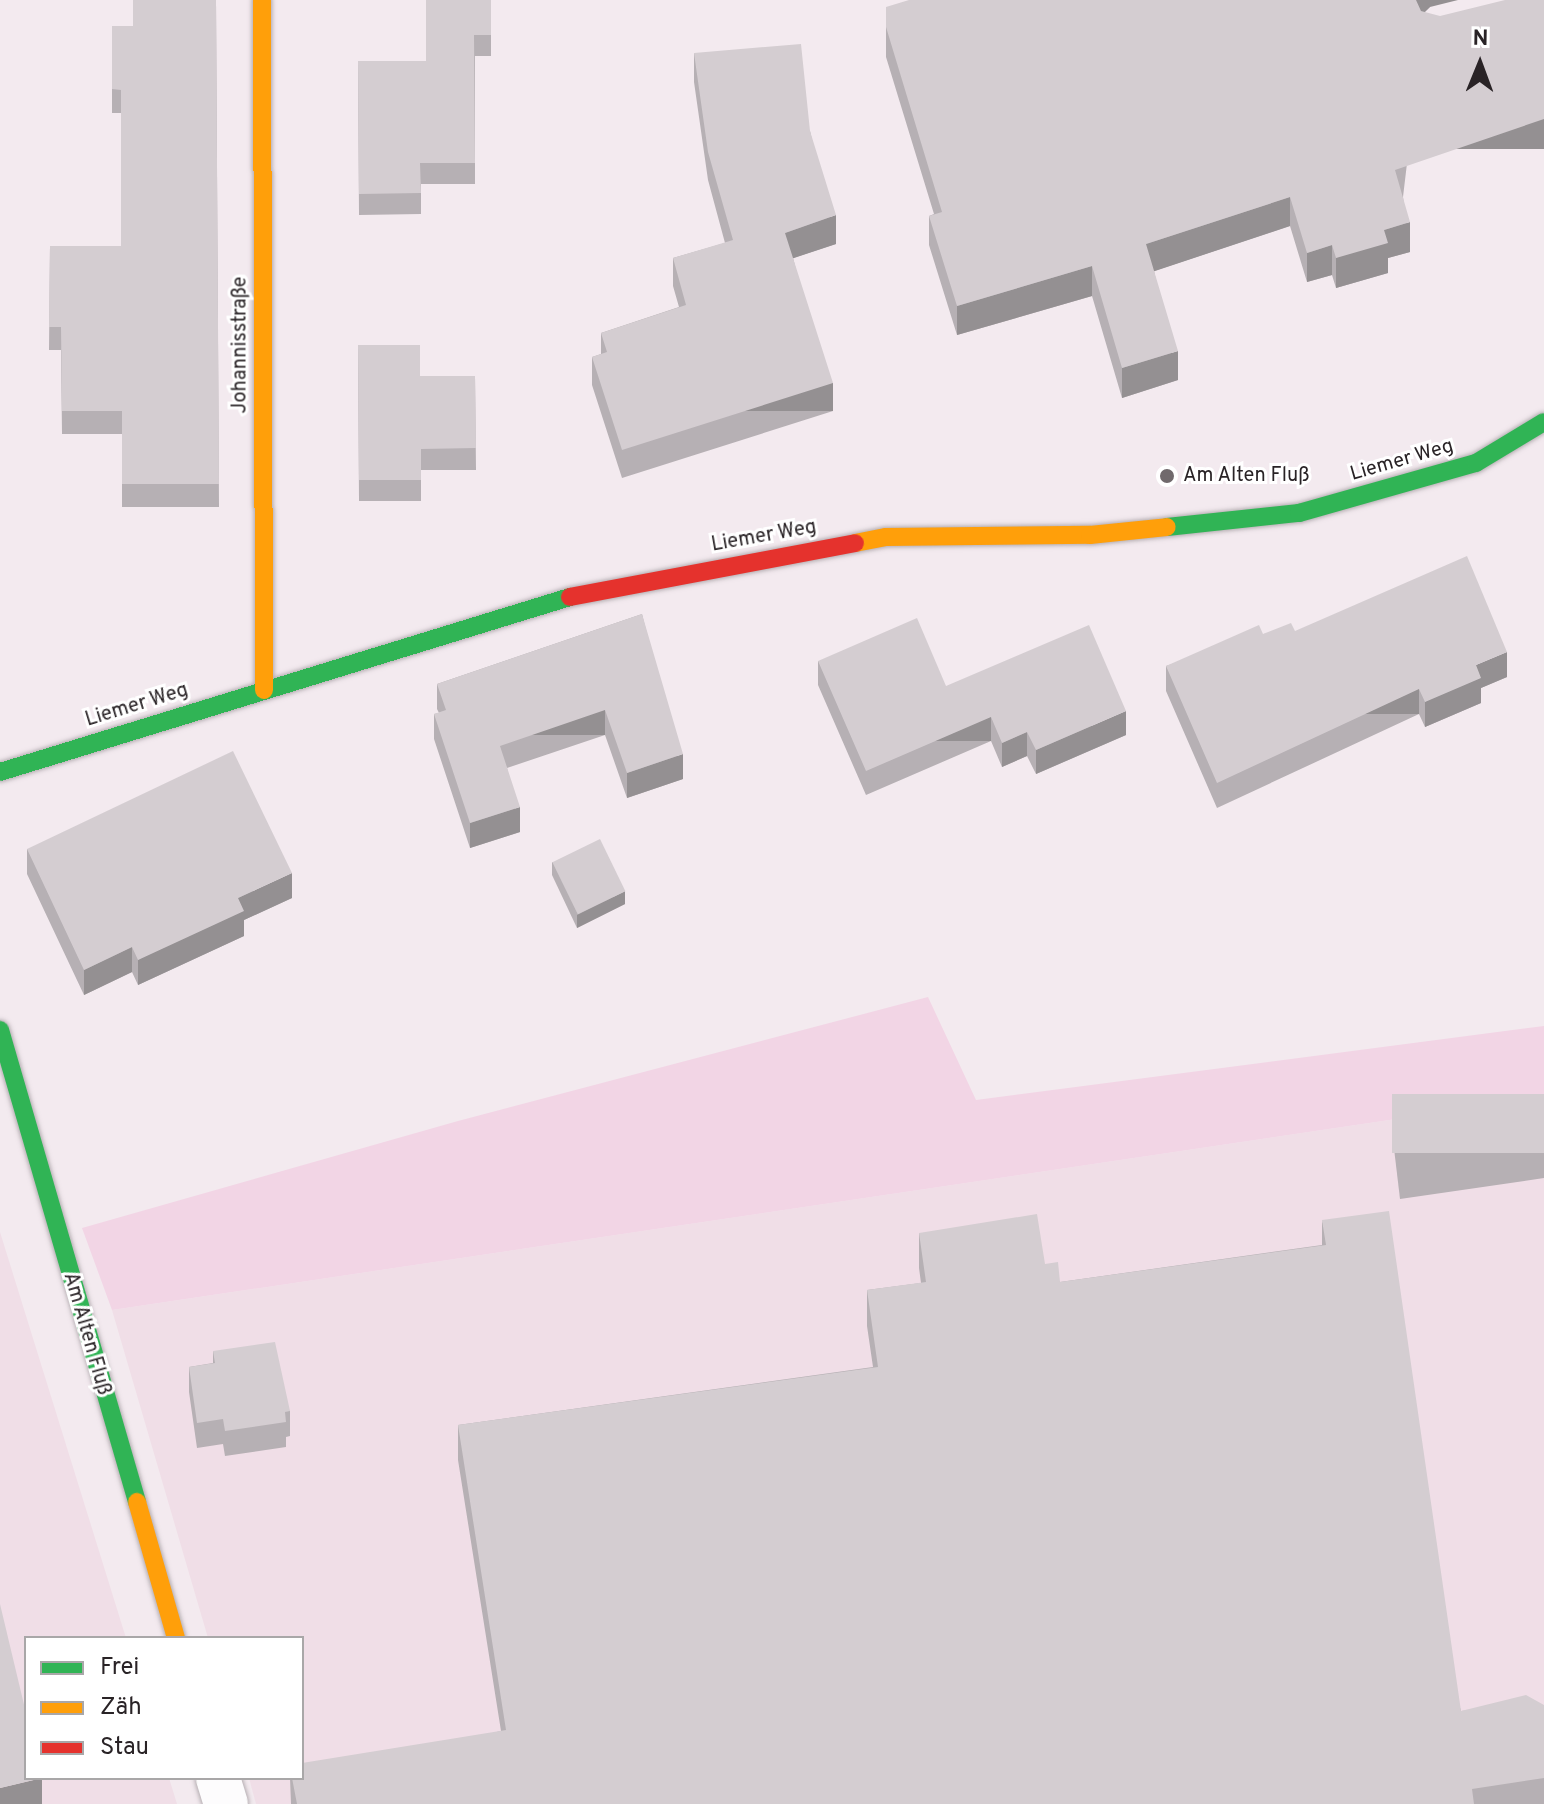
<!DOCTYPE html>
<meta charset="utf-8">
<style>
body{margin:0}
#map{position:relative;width:1544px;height:1804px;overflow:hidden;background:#f3eaef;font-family:Overpass,sans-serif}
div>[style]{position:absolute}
.built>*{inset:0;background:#f0dee7}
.green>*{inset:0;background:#f2d5e5}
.roads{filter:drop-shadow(0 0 2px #b6afb3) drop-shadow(0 0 2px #b6afb3)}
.street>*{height:44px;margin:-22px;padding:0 22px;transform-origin:22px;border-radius:22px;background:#fdfcfd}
.fast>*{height:18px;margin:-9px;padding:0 9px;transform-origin:9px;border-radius:9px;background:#30b455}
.slow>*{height:18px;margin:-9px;padding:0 9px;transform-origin:9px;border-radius:9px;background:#ff9f0a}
.jam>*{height:18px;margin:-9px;padding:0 9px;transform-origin:9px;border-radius:9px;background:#e5322d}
.wall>*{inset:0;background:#b6b0b4}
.shaded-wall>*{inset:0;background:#949092;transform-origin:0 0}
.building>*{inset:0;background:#d4cdd1;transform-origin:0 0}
.dots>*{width:22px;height:22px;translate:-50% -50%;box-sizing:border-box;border:4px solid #fff;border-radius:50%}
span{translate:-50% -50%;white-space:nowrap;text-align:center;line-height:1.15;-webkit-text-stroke:6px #fff;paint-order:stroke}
.street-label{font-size:20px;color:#292326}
.poi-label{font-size:20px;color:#292326}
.left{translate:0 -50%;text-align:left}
.legend{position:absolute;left:24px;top:1636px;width:280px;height:144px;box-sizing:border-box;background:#fff;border:2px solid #a9a7a8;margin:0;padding:10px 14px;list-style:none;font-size:24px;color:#292326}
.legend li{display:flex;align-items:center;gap:16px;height:40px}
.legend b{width:40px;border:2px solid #a9a7a8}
.north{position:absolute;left:1440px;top:24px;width:80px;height:80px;-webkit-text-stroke:6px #fff;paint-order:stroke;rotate:1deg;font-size:22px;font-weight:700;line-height:32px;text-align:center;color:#292326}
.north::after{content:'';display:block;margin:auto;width:28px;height:36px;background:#292326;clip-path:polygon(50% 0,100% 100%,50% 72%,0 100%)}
</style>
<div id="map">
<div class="built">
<i style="clip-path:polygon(1544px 1097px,1544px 1804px,256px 1804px,249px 1778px,302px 1778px,302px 1638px,208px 1638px,112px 1310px)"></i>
<i style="clip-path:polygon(0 1232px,126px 1638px,26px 1638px,26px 1778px,169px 1778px,177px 1804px,0 1804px)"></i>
</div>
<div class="green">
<i style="clip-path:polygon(928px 997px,976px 1100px,1544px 1026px,1544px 1097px,112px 1310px,82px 1228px,458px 1121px)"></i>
</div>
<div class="roads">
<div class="street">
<i style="left:218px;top:1778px;width:27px;rotate:73deg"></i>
</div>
<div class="fast">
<i style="left:1167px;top:527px;width:133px;rotate:-6.1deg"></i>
<i style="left:1299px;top:513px;width:184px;rotate:-15.8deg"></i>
<i style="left:1476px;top:463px;width:79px;rotate:-31.1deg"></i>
<i style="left:0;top:772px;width:596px;rotate:-17.07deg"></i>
<i style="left:0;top:1030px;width:491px;rotate:73.8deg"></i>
</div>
<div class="slow">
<i style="left:262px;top:0;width:690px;rotate:89.83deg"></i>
<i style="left:855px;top:543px;width:32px;rotate:-11deg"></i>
<i style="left:886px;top:537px;width:204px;rotate:-0.6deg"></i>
<i style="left:1090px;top:535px;width:77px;rotate:-5.9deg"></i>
<i style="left:137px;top:1502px;width:141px;rotate:74deg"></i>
</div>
<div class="jam">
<i style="left:570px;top:597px;width:290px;rotate:-10.7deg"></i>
</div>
</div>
<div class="wall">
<i style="clip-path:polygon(216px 0,219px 507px,122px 507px,122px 434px,62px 434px,61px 350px,49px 350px,50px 246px,121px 246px,121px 113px,112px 113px,112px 26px,133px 26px)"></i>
<i style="clip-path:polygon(491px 0,491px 56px,475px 56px,475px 184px,421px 184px,421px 214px,359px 215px,358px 61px,426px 61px)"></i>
<i style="clip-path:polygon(886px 7px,1430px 7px,1425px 12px,1403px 197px,1410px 252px,1388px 258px,1388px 273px,1336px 288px,1332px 275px,1307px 282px,1290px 226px,1154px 271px,1178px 380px,1122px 398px,1092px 296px,957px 335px,929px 245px,929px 216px,934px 214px,886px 57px)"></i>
<i style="clip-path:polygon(694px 53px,810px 131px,836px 244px,793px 258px,833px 411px,622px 478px,592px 385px,592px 357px,601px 354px,601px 333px,679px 307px,673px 286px,673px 258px,725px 243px,708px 180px,694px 82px)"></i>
<i style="clip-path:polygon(358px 345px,420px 376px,475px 376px,476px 470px,421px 470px,421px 501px,359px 501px)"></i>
<i style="clip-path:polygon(642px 614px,683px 779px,627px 798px,605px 735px,507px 768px,520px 832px,470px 848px,434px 739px,434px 714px,439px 713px,437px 709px,437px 684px)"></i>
<i style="clip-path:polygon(1295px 631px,1507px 677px,1481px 688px,1481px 703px,1425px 727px,1419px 714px,1217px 808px,1166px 691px,1166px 666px,1263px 634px)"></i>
<i style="clip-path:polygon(818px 661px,946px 686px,1126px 735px,1036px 774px,1027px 756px,1002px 767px,991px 741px,866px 795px,818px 685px)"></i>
<i style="clip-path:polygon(27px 849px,292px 898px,244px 920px,244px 936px,138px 985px,132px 972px,84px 995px,27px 874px)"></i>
<i style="clip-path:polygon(552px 862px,625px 904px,577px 928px,552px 875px)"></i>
<i style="clip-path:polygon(1544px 1094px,1544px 1178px,1400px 1199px,1393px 1140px,1393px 1115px)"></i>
<i style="clip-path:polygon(1322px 1220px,1461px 1711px,1544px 1705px,1544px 1804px,291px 1804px,290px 1778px,302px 1778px,501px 1731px,458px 1460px,458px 1425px,873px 1367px,867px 1326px,867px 1290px,921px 1283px,919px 1268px,919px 1233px,1045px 1264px,1060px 1282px,1322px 1245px)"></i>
<i style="clip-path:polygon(213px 1351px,290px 1411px,290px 1436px,286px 1437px,286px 1447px,225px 1456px,223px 1444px,197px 1448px,189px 1392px,189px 1367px,213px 1363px)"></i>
</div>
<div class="shaded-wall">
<i style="clip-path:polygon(1415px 0,1458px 0,1430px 7px,1416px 20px)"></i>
<i style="left:1544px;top:119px;width:30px;height:157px;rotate:90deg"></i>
<i style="clip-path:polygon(1290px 197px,1290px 226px,1146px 274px,1146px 244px)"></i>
<i style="clip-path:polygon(836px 215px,836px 244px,785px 261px,785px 233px)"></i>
<i style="clip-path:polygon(1410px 222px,1410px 252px,1388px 258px,1388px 273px,1336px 288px,1336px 258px,1384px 230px)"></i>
<i style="clip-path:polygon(1332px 245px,1332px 275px,1307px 282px,1307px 253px)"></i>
<i style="clip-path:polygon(1092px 266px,1092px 296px,957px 335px,957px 306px)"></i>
<i style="clip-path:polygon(1178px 351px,1178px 380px,1122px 398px,1122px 368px)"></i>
<i style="left:833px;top:383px;width:28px;height:221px;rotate:90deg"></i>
<i style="clip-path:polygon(1507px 652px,1507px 677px,1481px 688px,1481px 703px,1425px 727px,1425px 702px,1476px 665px)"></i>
<i style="left:1419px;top:689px;width:25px;height:223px;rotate:90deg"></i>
<i style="left:605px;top:710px;width:25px;height:111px;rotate:90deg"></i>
<i style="clip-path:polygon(1126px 711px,1126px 735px,1036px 774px,1036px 750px)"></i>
<i style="left:991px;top:717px;width:24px;height:136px;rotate:90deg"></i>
<i style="clip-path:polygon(1027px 732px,1027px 756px,1002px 767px,1002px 743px)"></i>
<i style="clip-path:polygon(683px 754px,683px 779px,627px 798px,627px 773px)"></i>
<i style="clip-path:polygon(520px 807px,520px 832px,470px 848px,470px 823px)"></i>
<i style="clip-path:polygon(292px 873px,292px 898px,244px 920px,244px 936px,138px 985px,138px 960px,238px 898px)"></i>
<i style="clip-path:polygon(625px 891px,625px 904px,577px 928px,577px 915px)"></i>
<i style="clip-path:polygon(132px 947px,132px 972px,84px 995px,84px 970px)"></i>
<i style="clip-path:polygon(42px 1778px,42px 1804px,0 1804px,0 1788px)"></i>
</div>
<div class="building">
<i style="clip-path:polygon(133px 0,216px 0,219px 484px,122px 484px,122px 411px,62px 411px,61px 327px,49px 327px,50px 246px,121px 246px,121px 90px,112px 89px,112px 26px,133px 26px)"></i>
<i style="clip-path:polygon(426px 0,491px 0,491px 35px,474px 35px,475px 163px,420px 163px,421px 193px,359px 194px,358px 61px,426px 61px)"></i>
<i style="clip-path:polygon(909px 0,1416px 0,1421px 11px,1440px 16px,1505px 0,1544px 0,1544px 119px,1395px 170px,1410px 222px,1384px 230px,1388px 243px,1336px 258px,1332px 245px,1307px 253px,1290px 197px,1146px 244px,1178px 351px,1122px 368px,1092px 266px,957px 306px,929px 216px,942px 212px,886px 27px,886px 7px)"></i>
<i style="clip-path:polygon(801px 44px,810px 131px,836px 215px,785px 233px,833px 383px,622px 450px,592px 357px,607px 352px,601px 333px,686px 305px,673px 258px,733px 240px,708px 152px,694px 53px)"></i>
<i style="clip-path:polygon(358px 345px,420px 345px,420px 376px,475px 376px,476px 448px,421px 449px,421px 480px,359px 480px)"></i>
<i style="clip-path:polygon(1467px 556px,1507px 652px,1476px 665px,1481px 678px,1425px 702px,1419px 689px,1217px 783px,1166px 666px,1259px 625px,1263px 634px,1291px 623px,1295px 631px)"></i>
<i style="clip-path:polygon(642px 614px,683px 754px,627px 773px,605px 710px,500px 746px,520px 807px,470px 823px,434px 714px,446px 710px,437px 684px)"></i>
<i style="clip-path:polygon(917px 618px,946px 686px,1089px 625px,1126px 711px,1036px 750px,1027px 732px,1002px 743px,991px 717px,866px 771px,818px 661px)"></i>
<i style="clip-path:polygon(233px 751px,292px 873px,238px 898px,244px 911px,138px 960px,132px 947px,84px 970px,27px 849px)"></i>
<i style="left:600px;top:839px;width:58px;height:53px;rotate:64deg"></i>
<i style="left:1544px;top:1094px;width:59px;height:152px;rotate:90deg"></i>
<i style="clip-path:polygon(1389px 1211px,1461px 1711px,1526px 1695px,1544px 1705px,1544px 1778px,1472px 1789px,1474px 1804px,297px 1804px,292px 1778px,302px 1778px,302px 1763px,506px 1730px,458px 1425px,878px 1367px,867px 1290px,926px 1282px,919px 1233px,1037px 1214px,1045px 1264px,1058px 1262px,1060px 1282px,1326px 1245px,1322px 1220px)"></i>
<i style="clip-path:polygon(275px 1342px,290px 1411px,285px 1412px,286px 1422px,225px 1431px,223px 1419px,197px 1423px,189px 1367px,215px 1363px,213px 1351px)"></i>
<i style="clip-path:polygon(0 1604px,26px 1713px,26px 1778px,42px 1778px,0 1788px)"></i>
</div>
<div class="dots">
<i style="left:1167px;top:476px;background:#70696c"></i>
</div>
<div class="street-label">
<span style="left:241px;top:345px;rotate:-90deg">Johannisstraße</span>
<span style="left:1402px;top:461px;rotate:-16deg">Liemer Weg</span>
<span style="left:764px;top:537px;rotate:-10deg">Liemer Weg</span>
<span style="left:137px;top:706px;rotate:-17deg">Liemer Weg</span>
<span style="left:86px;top:1334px;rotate:74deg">Am Alten Fluß</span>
</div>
<div class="poi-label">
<span class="left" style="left:1183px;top:476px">Am Alten Fluß</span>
</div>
<ul class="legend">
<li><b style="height:10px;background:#30b455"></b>Frei</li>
<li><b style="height:10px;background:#ff9f0a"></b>Zäh</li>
<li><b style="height:10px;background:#e5322d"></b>Stau</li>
</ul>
<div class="north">N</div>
</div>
